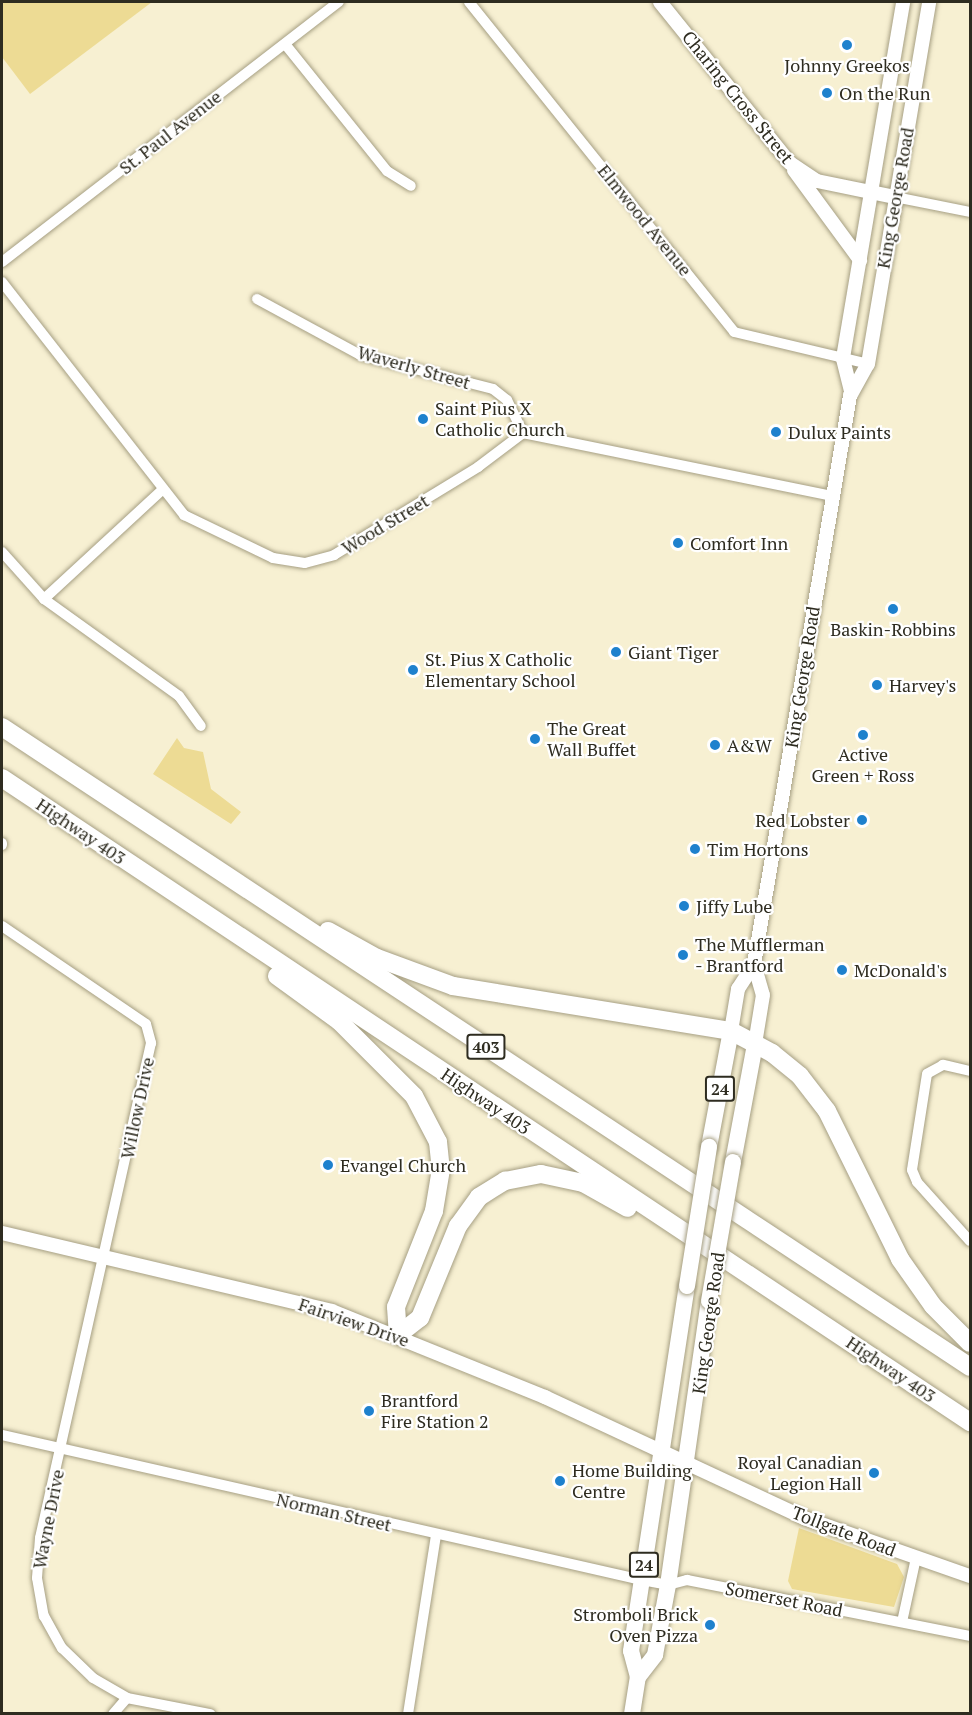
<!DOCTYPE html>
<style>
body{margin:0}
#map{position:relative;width:972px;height:1715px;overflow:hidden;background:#f7f0d2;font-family:"PT Serif",serif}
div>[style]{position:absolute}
.green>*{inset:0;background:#eddb94}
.roads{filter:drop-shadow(0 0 2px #a69f83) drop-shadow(0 0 2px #a69f83)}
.street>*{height:10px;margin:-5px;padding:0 5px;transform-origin:5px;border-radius:5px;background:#fff}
.secondary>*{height:14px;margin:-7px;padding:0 7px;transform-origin:7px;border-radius:7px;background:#fff}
.primary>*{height:16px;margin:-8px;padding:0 8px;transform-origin:8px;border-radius:8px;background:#fff}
.highway>*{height:18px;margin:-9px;padding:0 9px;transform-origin:9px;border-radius:9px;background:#fff}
.bridges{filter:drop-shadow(0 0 2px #a69f83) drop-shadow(0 0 2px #a69f83)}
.primary-bridge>*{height:16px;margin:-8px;padding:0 8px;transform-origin:8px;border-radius:8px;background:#fff}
.dots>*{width:16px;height:16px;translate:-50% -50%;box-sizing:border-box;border:3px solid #fff;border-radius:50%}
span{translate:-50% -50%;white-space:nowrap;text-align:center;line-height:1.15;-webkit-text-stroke:4.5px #fff;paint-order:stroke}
.shield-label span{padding:2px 4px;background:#fff;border:2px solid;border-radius:4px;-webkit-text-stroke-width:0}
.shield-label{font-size:16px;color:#2e2c20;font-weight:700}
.poi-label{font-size:18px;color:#2e2c20}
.left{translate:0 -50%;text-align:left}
.right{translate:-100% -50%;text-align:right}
.street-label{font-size:18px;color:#2e2c20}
.frame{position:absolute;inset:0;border:3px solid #2e2c20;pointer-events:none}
</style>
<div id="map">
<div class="green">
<i style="clip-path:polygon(2px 2px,152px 2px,30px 94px,2px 57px)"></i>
<i style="clip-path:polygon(177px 738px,184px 748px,203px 752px,211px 789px,241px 812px,231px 824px,153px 774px)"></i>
<i style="clip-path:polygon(799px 1528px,897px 1564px,904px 1577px,894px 1607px,792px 1589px,788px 1581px)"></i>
</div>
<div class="roads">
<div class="street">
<i style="left:469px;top:2px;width:423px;rotate:51.2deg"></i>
<i style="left:734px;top:332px;width:138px;rotate:13.4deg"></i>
<i style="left:285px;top:44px;width:163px;rotate:51.2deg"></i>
<i style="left:387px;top:171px;width:28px;rotate:32deg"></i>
<i style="left:895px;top:197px;width:76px;rotate:11.3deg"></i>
<i style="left:2px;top:262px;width:426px;rotate:-37.7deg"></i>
<i style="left:2px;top:282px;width:296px;rotate:52deg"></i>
<i style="left:184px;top:515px;width:99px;rotate:25.8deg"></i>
<i style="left:273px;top:558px;width:32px;rotate:9deg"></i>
<i style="left:305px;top:563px;width:30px;rotate:-15deg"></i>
<i style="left:334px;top:555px;width:169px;rotate:-31.4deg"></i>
<i style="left:478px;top:467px;width:56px;rotate:-37.1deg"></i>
<i style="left:523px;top:433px;width:315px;rotate:11.5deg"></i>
<i style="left:257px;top:299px;width:117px;rotate:28.5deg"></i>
<i style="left:360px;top:355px;width:137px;rotate:14.3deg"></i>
<i style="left:493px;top:389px;width:18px;rotate:38deg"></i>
<i style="left:507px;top:400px;width:37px;rotate:64deg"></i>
<i style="left:2px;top:552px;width:63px;rotate:48.2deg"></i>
<i style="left:44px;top:599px;width:166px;rotate:35.7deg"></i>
<i style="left:179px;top:696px;width:37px;rotate:54deg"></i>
<i style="left:44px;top:599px;width:159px;rotate:-42.7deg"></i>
<i style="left:2px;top:845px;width:2px;rotate:-90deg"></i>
<i style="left:2px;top:926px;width:174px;rotate:34.2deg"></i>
<i style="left:146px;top:1024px;width:20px;rotate:75deg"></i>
<i style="left:151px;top:1043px;width:507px;rotate:102.64deg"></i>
<i style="left:40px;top:1538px;width:40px;rotate:94.3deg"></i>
<i style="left:37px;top:1578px;width:39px;rotate:80deg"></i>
<i style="left:44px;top:1616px;width:37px;rotate:61deg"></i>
<i style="left:62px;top:1648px;width:43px;rotate:44.1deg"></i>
<i style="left:93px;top:1678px;width:39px;rotate:30deg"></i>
<i style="left:127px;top:1698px;width:85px;rotate:10.9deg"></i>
<i style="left:970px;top:1071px;width:28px;rotate:-167deg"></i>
<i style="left:943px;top:1065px;width:18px;rotate:151deg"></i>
<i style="left:927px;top:1074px;width:97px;rotate:98.9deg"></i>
<i style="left:912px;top:1170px;width:13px;rotate:67deg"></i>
<i style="left:917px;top:1182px;width:79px;rotate:48.1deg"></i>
<i style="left:2px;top:1435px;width:656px;rotate:12.77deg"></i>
<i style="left:642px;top:1580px;width:26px;rotate:11deg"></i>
<i style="left:668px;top:1585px;width:20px;rotate:-15deg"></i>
<i style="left:687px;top:1580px;width:288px;rotate:11.2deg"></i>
<i style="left:902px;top:1622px;width:66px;rotate:-77.7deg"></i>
<i style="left:113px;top:1714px;width:21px;rotate:-49deg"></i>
<i style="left:408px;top:1714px;width:180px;rotate:-81.1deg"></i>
</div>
<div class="secondary">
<i style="left:660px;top:2px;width:207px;rotate:51.1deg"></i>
<i style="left:790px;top:163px;width:32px;rotate:34deg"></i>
<i style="left:817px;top:181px;width:80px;rotate:11.6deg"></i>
<i style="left:794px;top:170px;width:112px;rotate:53.7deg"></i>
<i style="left:851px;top:391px;width:34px;rotate:-104deg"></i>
<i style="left:843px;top:358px;width:361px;rotate:-80.4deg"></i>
<i style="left:754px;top:964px;width:32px;rotate:74deg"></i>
<i style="left:763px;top:995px;width:50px;rotate:99.3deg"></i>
<i style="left:731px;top:1031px;width:43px;rotate:-80.5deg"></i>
<i style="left:738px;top:989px;width:30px;rotate:-57deg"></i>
<i style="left:754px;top:964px;width:576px;rotate:-80.41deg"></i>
<i style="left:850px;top:396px;width:37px;rotate:-61deg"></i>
<i style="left:868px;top:364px;width:367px;rotate:-80.4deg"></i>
<i style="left:2px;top:1233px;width:339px;rotate:13.3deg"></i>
<i style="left:332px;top:1311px;width:230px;rotate:22deg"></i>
<i style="left:545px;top:1397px;width:286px;rotate:25deg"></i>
<i style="left:804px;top:1518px;width:176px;rotate:19.3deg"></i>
</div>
<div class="primary">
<i style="left:709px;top:1147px;width:118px;rotate:-79.3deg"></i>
<i style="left:733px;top:1162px;width:120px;rotate:-79.4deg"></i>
<i style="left:638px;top:1677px;width:28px;rotate:-52deg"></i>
<i style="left:655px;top:1655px;width:71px;rotate:-79.5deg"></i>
<i style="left:668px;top:1585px;width:287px;rotate:-81.8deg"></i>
<i style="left:632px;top:1714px;width:37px;rotate:-81deg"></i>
<i style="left:638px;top:1677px;width:27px;rotate:-105deg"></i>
<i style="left:631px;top:1651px;width:369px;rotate:-81.3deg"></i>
</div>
<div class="highway">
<i style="left:2px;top:727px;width:1160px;rotate:33.47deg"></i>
<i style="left:2px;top:778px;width:1163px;rotate:33.64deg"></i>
<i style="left:328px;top:931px;width:56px;rotate:28.9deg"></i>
<i style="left:377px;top:958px;width:81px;rotate:20.2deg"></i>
<i style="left:453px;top:986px;width:282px;rotate:9.2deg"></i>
<i style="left:731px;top:1031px;width:47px;rotate:28.2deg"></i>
<i style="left:772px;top:1053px;width:36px;rotate:39deg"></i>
<i style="left:800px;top:1076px;width:44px;rotate:52.4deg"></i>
<i style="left:827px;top:1111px;width:165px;rotate:63.7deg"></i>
<i style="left:900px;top:1259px;width:57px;rotate:54.9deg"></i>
<i style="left:933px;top:1306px;width:52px;rotate:45deg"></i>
<i style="left:277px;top:976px;width:77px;rotate:36deg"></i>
<i style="left:339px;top:1021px;width:106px;rotate:45deg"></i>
<i style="left:414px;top:1096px;width:52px;rotate:62.4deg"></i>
<i style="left:438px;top:1142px;width:27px;rotate:84deg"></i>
<i style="left:441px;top:1169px;width:43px;rotate:99.5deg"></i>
<i style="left:434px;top:1211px;width:103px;rotate:111.6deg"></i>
<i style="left:396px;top:1307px;width:28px;rotate:86deg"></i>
<i style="left:398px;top:1335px;width:28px;rotate:-38deg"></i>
<i style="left:420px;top:1318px;width:100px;rotate:-67.6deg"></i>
<i style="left:458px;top:1226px;width:36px;rotate:-54deg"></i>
<i style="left:479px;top:1197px;width:31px;rotate:-32deg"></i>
<i style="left:505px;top:1181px;width:37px;rotate:-11deg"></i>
<i style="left:541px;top:1174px;width:43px;rotate:12.1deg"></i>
<i style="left:583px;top:1183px;width:51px;rotate:29.1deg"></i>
</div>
</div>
<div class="bridges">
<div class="primary-bridge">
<i style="left:687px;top:1286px;width:141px;rotate:-81deg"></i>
<i style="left:709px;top:1301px;width:141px;rotate:-80.2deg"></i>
</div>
</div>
<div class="dots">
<i style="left:847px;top:45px;background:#1e81cd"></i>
<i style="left:827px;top:93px;background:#1e81cd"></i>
<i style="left:423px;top:419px;background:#1e81cd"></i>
<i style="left:776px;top:432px;background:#1e81cd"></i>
<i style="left:678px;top:543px;background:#1e81cd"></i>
<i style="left:893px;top:609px;background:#1e81cd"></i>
<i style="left:616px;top:652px;background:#1e81cd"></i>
<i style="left:413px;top:670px;background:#1e81cd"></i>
<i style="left:877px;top:685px;background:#1e81cd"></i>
<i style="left:863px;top:735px;background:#1e81cd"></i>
<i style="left:535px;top:739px;background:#1e81cd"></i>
<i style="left:715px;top:745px;background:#1e81cd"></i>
<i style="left:862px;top:820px;background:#1e81cd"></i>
<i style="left:695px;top:849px;background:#1e81cd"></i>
<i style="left:684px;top:906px;background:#1e81cd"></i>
<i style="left:683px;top:955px;background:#1e81cd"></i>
<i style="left:842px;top:970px;background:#1e81cd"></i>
<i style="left:328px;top:1165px;background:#1e81cd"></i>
<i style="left:369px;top:1411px;background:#1e81cd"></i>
<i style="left:874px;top:1473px;background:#1e81cd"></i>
<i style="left:560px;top:1481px;background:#1e81cd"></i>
<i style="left:710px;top:1625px;background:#1e81cd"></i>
</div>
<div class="shield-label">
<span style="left:486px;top:1047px">403</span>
<span style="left:720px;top:1089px">24</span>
<span style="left:644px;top:1565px">24</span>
</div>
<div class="poi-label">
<span style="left:847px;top:65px">Johnny Greekos</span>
<span class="left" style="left:839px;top:93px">On the Run</span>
<span class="left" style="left:435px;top:419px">Saint Pius X<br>Catholic Church</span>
<span class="left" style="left:788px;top:432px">Dulux Paints</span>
<span class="left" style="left:690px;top:543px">Comfort Inn</span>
<span style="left:893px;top:629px">Baskin-Robbins</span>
<span class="left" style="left:628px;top:652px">Giant Tiger</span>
<span class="left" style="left:425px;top:670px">St. Pius X Catholic<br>Elementary School</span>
<span class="left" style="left:889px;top:685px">Harvey's</span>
<span class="left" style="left:547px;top:739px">The Great<br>Wall Buffet</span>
<span class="left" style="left:727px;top:745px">A&amp;W</span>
<span style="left:863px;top:765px">Active<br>Green + Ross</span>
<span class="right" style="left:850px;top:820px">Red Lobster</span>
<span class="left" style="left:707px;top:849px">Tim Hortons</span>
<span class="left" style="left:696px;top:906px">Jiffy Lube</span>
<span class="left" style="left:695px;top:955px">The Mufflerman<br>- Brantford</span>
<span class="left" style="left:854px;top:970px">McDonald's</span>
<span class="left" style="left:340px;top:1165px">Evangel Church</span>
<span class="left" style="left:381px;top:1411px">Brantford<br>Fire Station 2</span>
<span class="right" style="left:862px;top:1473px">Royal Canadian<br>Legion Hall</span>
<span class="left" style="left:572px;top:1481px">Home Building<br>Centre</span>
<span class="right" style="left:698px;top:1625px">Stromboli Brick<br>Oven Pizza</span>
</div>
<div class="street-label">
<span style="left:738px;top:97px;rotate:51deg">Charing Cross Street</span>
<span style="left:170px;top:132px;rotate:-38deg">St. Paul Avenue</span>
<span style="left:895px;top:198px;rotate:-80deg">King George Road</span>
<span style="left:645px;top:220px;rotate:51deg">Elmwood Avenue</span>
<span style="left:414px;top:367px;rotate:16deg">Waverly Street</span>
<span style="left:385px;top:524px;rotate:-31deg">Wood Street</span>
<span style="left:802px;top:677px;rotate:-81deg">King George Road</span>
<span style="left:81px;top:831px;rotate:34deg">Highway 403</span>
<span style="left:486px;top:1101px;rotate:34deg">Highway 403</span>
<span style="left:137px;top:1108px;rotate:-78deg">Willow Drive</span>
<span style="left:354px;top:1322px;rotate:19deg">Fairview Drive</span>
<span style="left:708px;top:1323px;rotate:-82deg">King George Road</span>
<span style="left:891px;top:1369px;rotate:34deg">Highway 403</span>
<span style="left:334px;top:1512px;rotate:13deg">Norman Street</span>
<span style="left:48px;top:1519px;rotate:-79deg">Wayne Drive</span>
<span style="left:844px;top:1531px;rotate:21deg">Tollgate Road</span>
<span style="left:784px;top:1599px;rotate:11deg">Somerset Road</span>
</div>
<div class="frame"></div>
</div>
